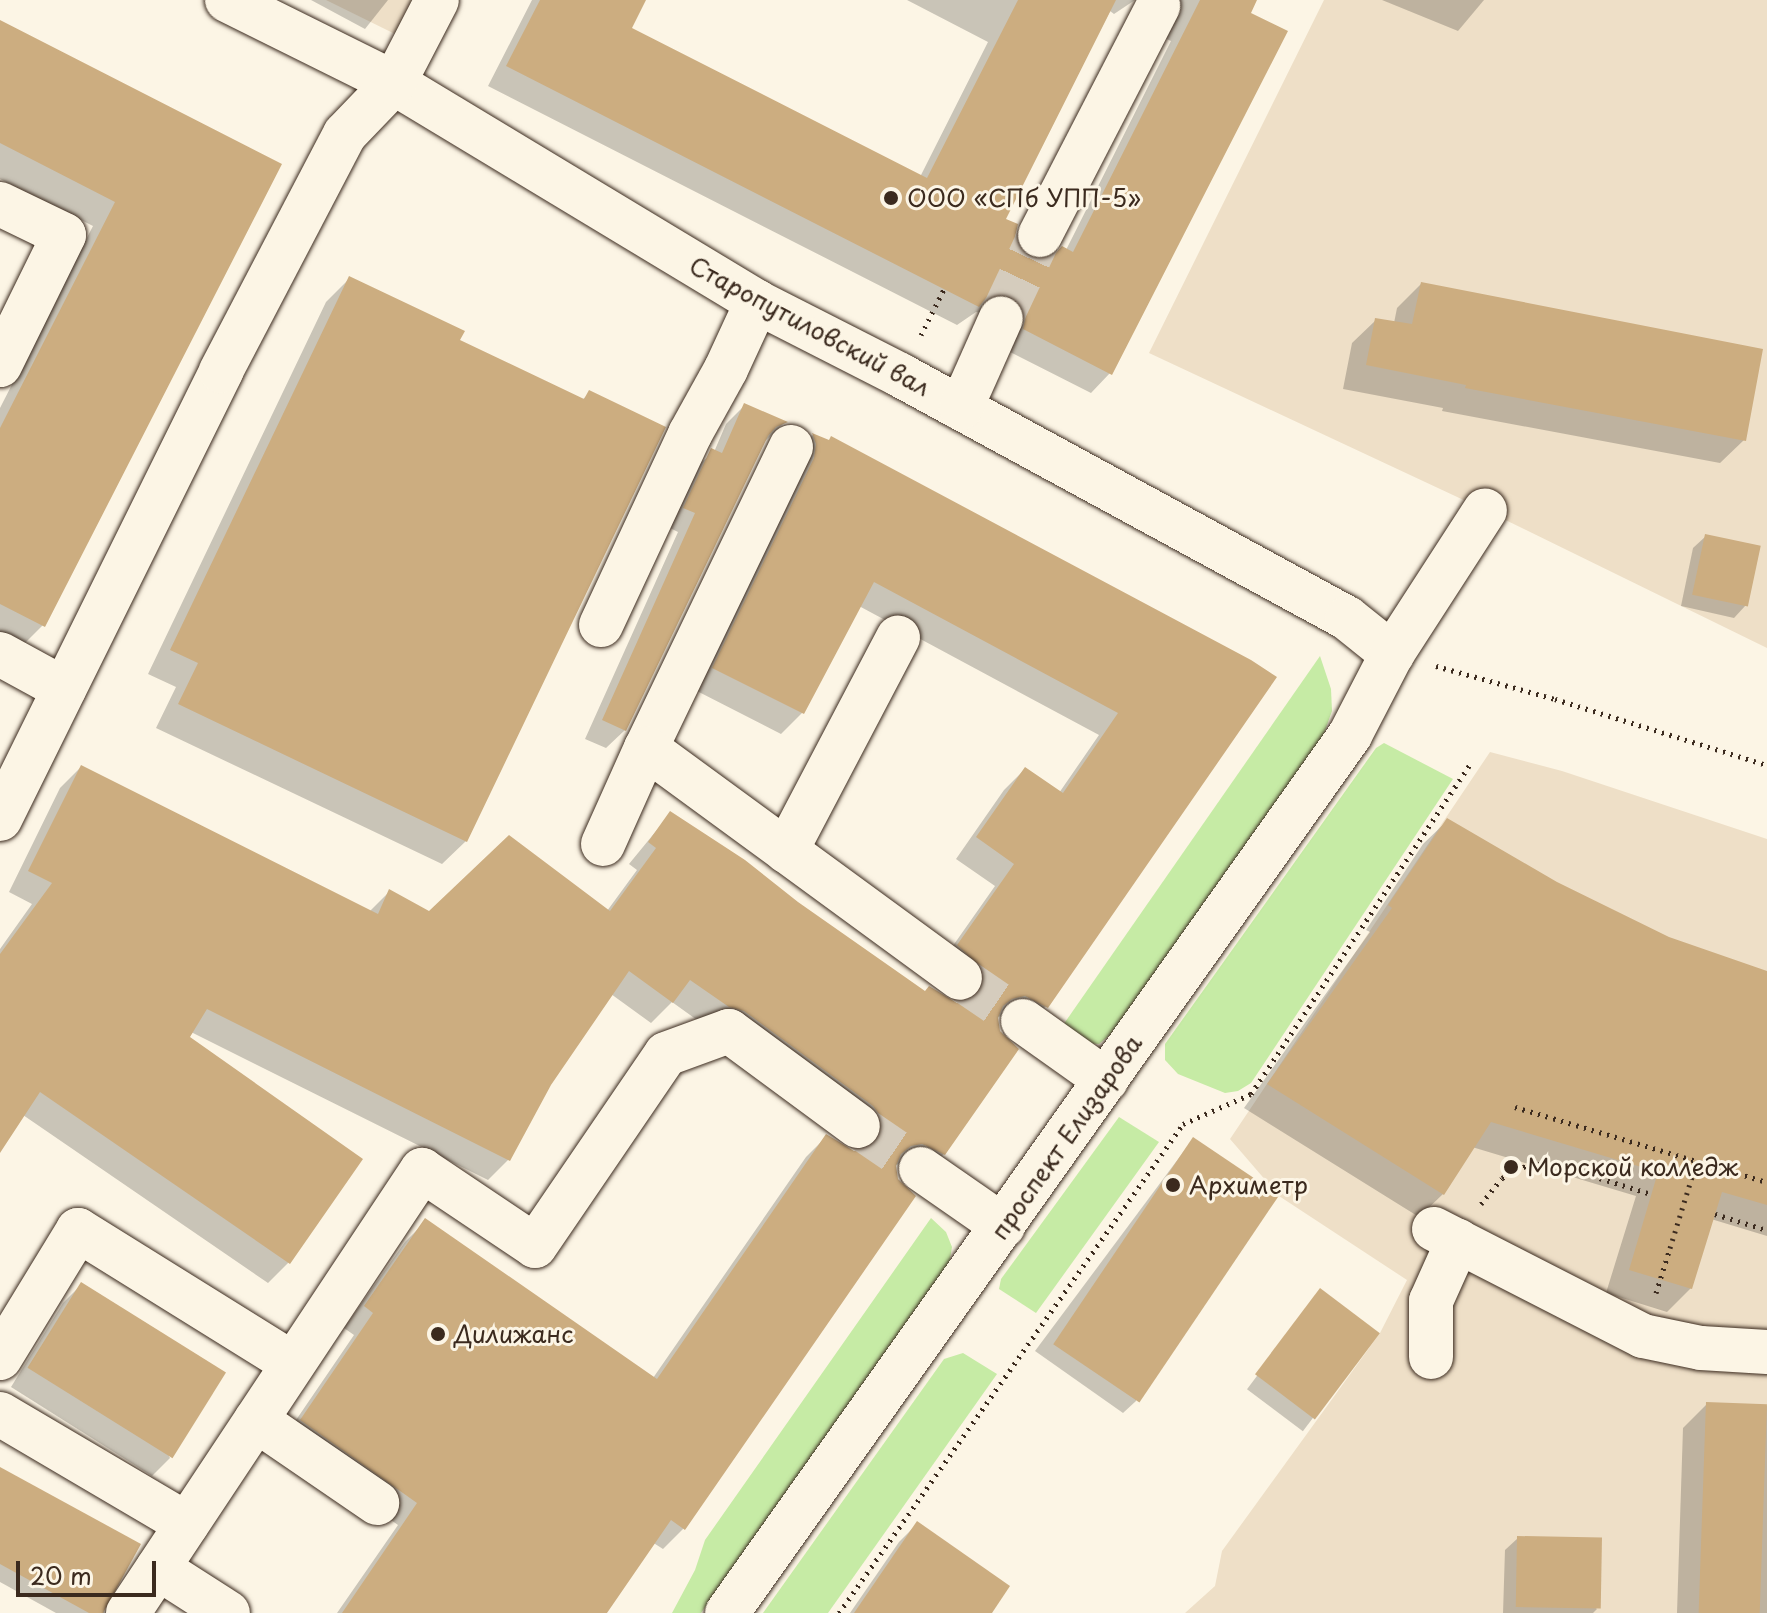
<!DOCTYPE html>
<meta charset="utf-8">
<style>
body{margin:0}
#map{position:relative;width:1767px;height:1613px;overflow:hidden;background:#fcf5e5;font-family:"Playpen Sans",sans-serif}
div>[style]{position:absolute}
.built>*{inset:0;background:#eedfc7}
.green>*{inset:0;background:#c6eba5}
.shadow>*{inset:0;background:#0003;transform-origin:0 0}
.building>*{inset:0;background:#ccad80;transform-origin:0 0}
.minor-tunnel>*{height:44px;margin-top:-22px;transform-origin:0;background:repeating-linear-gradient(90deg,#d5ccbd 0 44px,transparent 0 66px)}
.path>*{height:5px;margin-top:-2.5px;transform-origin:0;background:repeating-linear-gradient(90deg,#3b2a1e 0 2px,transparent 0 8px)}
.roads{filter:drop-shadow(0 0 2px #3b2a1e) drop-shadow(0 0 2px #3b2a1e)}
.minor>*{height:44px;margin:-22px;padding:0 22px;transform-origin:22px;border-radius:22px;background:#fcf5e5}
.path-bridge>*{height:5px;margin-top:-2.5px;transform-origin:0;background:repeating-linear-gradient(90deg,#3b2a1e 0 2px,transparent 0 8px)}
.dots>*{width:22px;height:22px;translate:-50% -50%;box-sizing:border-box;border:4px solid #fcf5e5;border-radius:50%}
span{translate:-50% -50%;white-space:nowrap;text-align:center;line-height:1.15;-webkit-text-stroke:6px #fcf5e5;paint-order:stroke}
.poi-label{font-size:24px;color:#3b2a1e}
.left{translate:0 -50%;text-align:left}
.street-label{font-size:24px;color:#3b2a1e}
.scale{position:absolute;left:16px;top:1561px;width:140px;height:36px;box-sizing:border-box;border:4px solid #3b2a1e;border-top:0;padding-left:10px;font-size:24px;line-height:28px;white-space:nowrap;color:#3b2a1e;-webkit-text-stroke:6px #fcf5e5;paint-order:stroke}
</style>
<div id="map">
<div class="built">
<i style="clip-path:polygon(326px 0,412px 0,395px 34px)"></i>
<i style="clip-path:polygon(1324px 0,1767px 0,1767px 648px,1485px 510px,1149px 353px)"></i>
<i style="clip-path:polygon(1490px 752px,1562px 771px,1767px 839px,1767px 1613px,1185px 1613px,1215px 1586px,1222px 1551px,1380px 1333px,1407px 1280px,1279px 1196px,1230px 1139px)"></i>
</div>
<div class="green">
<i style="clip-path:polygon(1320px 656px,1331px 689px,1332px 711px,1323px 736px,1111px 1034px,1099px 1044px,1084px 1043px,1061px 1028px)"></i>
<i style="clip-path:polygon(1384px 743px,1453px 779px,1251px 1083px,1238px 1091px,1225px 1093px,1178px 1074px,1165px 1060px,1165px 1044px,1376px 748px)"></i>
<i style="clip-path:polygon(1119px 1117px,1159px 1142px,1036px 1313px,999px 1289px,1001px 1279px)"></i>
<i style="clip-path:polygon(931px 1218px,946px 1232px,952px 1247px,949px 1265px,701px 1613px,672px 1613px,695px 1570px,705px 1540px)"></i>
<i style="clip-path:polygon(963px 1353px,997px 1374px,828px 1613px,763px 1613px,944px 1359px)"></i>
</div>
<div class="shadow">
<i style="clip-path:polygon(311px 0,388px 0,365px 29px)"></i>
<i style="clip-path:polygon(evenodd,532px 0,644px 0,629px 29px,920px 177px,988px 42px,907px 0,1255px 0,1110px 373px,1091px 393px,1004px 349px,992px 315px,976px 312px,957px 325px,488px 86px,532px 0,1135px 0,1150px 3px,1162px 37px,1171px 41px,1066px 250px,1042px 262px,1028px 259px,1017px 249px,1004px 220px,1110px 11px,1114px 14px,1135px 0)"></i>
<i style="clip-path:polygon(1382px 0,1484px 0,1458px 31px)"></i>
<i style="clip-path:polygon(0 22px,279px 164px,43px 625px,19px 649px,0 639px,0 408px,93px 226px,0 179px)"></i>
<i style="clip-path:polygon(350px 278px,458px 341px,582px 400px,590px 393px,466px 841px,442px 864px,156px 728px,176px 687px,148px 674px,326px 302px)"></i>
<i style="clip-path:polygon(1421px 284px,1744px 440px,1720px 463px,1442px 411px,1443px 408px,1343px 389px,1352px 343px,1376px 320px,1394px 323px,1397px 308px)"></i>
<i style="clip-path:polygon(744px 406px,784px 423px,764px 442px,625px 730px,606px 748px,585px 739px,678px 532px,666px 526px,693px 469px,714px 452px,726px 424px)"></i>
<i style="clip-path:polygon(812px 435px,1250px 661px,1046px 1006px,1025px 1027px,1003px 1016px,996px 1017px,944px 1154px,923px 1175px,901px 1164px,894px 1165px,683px 1529px,663px 1549px,652px 1542px,599px 1613px,337px 1613px,398px 1525px,281px 1442px,354px 1335px,344px 1328px,405px 1242px,426px 1221px,653px 1378px,806px 1157px,827px 1136px,854px 1153px,863px 1152px,860px 1137px,672px 1002px,651px 1023px,611px 994px,549px 1084px,509px 1159px,488px 1180px,191px 1032px,188px 1038px,289px 1262px,268px 1283px,23px 1115px,0 1149px,0 949px,32px 904px,9px 892px,60px 788px,81px 767px,369px 912px,389px 892px,429px 914px,607px 911px,637px 870px,629px 864px,670px 814px,925px 993px,958px 1005px,965px 1004px,962px 988px,938px 967px,995px 886px,956px 859px,1004px 790px,1025px 769px,1059px 793px,1099px 735px,859px 606px,802px 713px,781px 734px,693px 689px,792px 456px)"></i>
<i style="clip-path:polygon(1706px 536px,1746px 605px,1734px 618px,1681px 606px,1693px 548px)"></i>
<i style="clip-path:polygon(1447px 821px,1556px 883px,1668px 938px,1767px 973px,1767px 1236px,1711px 1219px,1691px 1288px,1667px 1312px,1606px 1293px,1636px 1196px,1472px 1147px,1443px 1194px,1419px 1217px,1244px 1108px,1370px 932px,1366px 930px,1423px 844px)"></i>
<i style="clip-path:polygon(1193px 1139px,1136px 1401px,1123px 1413px,1035px 1351px)"></i>
<i style="clip-path:polygon(81px 1285px,170px 1458px,152px 1476px,11px 1387px,63px 1303px)"></i>
<i style="left:1321px;top:1291px;width:70px;height:123px;rotate:37deg"></i>
<i style="clip-path:polygon(1707px 1404px,1767px 1406px,1767px 1613px,1677px 1613px,1683px 1428px)"></i>
<i style="clip-path:polygon(0 1469px,105px 1599px,104px 1613px,56px 1613px,0 1582px)"></i>
<i style="clip-path:polygon(917px 1524px,989px 1613px,850px 1613px,899px 1542px)"></i>
<i style="clip-path:polygon(1518px 1538px,1597px 1609px,1593px 1613px,1503px 1613px,1505px 1550px)"></i>
</div>
<div class="building">
<i style="clip-path:polygon(540px 0,646px 0,632px 28px,927px 178px,1018px 0,1116px 0,1006px 219px,1018px 224px,1015px 237px,1019px 249px,1028px 257px,1040px 260px,1053px 256px,1062px 246px,1073px 252px,1200px 0,1257px 0,1251px 13px,1288px 31px,1112px 375px,1023px 329px,1026px 315px,1021px 303px,1012px 296px,998px 293px,986px 298px,979px 307px,506px 66px)"></i>
<i style="clip-path:polygon(0 20px,282px 164px,45px 627px,0 604px,0 428px,115px 202px,0 143px)"></i>
<i style="clip-path:polygon(349px 276px,465px 331px,460px 340px,584px 399px,589px 390px,666px 427px,467px 842px,178px 704px,198px 663px,170px 650px)"></i>
<i style="clip-path:polygon(1421px 282px,1763px 349px,1746px 441px,1465px 388px,1466px 385px,1366px 365px,1375px 318px,1412px 324px)"></i>
<i style="clip-path:polygon(744px 403px,788px 422px,776px 427px,768px 436px,626px 731px,602px 720px,695px 513px,683px 508px,711px 448px,722px 453px)"></i>
<i style="clip-path:polygon(812px 433px,829px 440px,831px 436px,1251px 660px,1277px 677px,1048px 1008px,1025px 996px,1012px 999px,1003px 1006px,998px 1018px,1000px 1031px,1019px 1049px,945px 1155px,922px 1144px,911px 1146px,901px 1154px,896px 1166px,898px 1179px,916px 1196px,685px 1530px,671px 1520px,607px 1613px,342px 1613px,417px 1503px,300px 1420px,373px 1313px,364px 1306px,425px 1218px,657px 1379px,826px 1134px,854px 1151px,867px 1149px,878px 1140px,883px 1128px,881px 1117px,873px 1106px,744px 1011px,729px 1007px,690px 980px,673px 1003px,629px 971px,551px 1085px,510px 1161px,207px 1009px,190px 1037px,363px 1159px,290px 1264px,40px 1092px,0 1153px,0 954px,52px 883px,28px 871px,81px 765px,378px 914px,389px 889px,429px 911px,509px 835px,610px 911px,656px 848px,648px 842px,670px 811px,745px 860px,798px 902px,925px 991px,929px 986px,957px 1003px,971px 1000px,981px 992px,985px 980px,983px 969px,957px 945px,1014px 864px,976px 837px,1025px 767px,1063px 793px,1118px 713px,874px 582px,804px 714px,712px 668px,814px 458px,816px 444px)"></i>
<i style="left:1705px;top:534px;width:57px;height:62px;rotate:12deg"></i>
<i style="clip-path:polygon(1447px 818px,1557px 882px,1669px 937px,1767px 971px,1767px 1205px,1722px 1192px,1692px 1289px,1629px 1270px,1658px 1172px,1491px 1122px,1444px 1195px,1267px 1084px,1392px 908px,1388px 905px)"></i>
<i style="left:1193px;top:1137px;width:104px;height:250px;rotate:34deg"></i>
<i style="left:81px;top:1282px;width:171px;height:101px;rotate:32deg"></i>
<i style="left:1320px;top:1288px;width:75px;height:108px;rotate:37deg"></i>
<i style="left:1706px;top:1402px;width:61px;height:211px;rotate:2deg"></i>
<i style="clip-path:polygon(0 1467px,141px 1544px,103px 1613px,89px 1613px,0 1564px)"></i>
<i style="clip-path:polygon(917px 1521px,1010px 1586px,992px 1613px,854px 1613px)"></i>
<i style="left:1517px;top:1536px;width:85px;height:71px;rotate:1deg"></i>
</div>
<div class="minor-tunnel">
<i style="left:1001px;top:318px;width:92px;rotate:-64.8deg"></i>
<i style="left:960px;top:978px;width:76px;rotate:34.3deg"></i>
<i style="left:858px;top:1126px;width:76px;rotate:34.3deg"></i>
</div>
<div class="path">
<i style="left:921px;top:335px;width:51px;rotate:-63.4deg"></i>
<i style="left:1436px;top:666px;width:123px;rotate:15.5deg"></i>
<i style="left:1555px;top:699px;width:222px;rotate:17.3deg"></i>
<i style="left:1515px;top:1107px;width:263px;rotate:16.6deg"></i>
<i style="left:1481px;top:1204px;width:33px;rotate:-51deg"></i>
<i style="left:1502px;top:1178px;width:31px;rotate:-27deg"></i>
<i style="left:1530px;top:1164px;width:24px"></i>
<i style="left:1554px;top:1164px;width:102px;rotate:17.2deg"></i>
<i style="left:1715px;top:1214px;width:54px;rotate:17.1deg"></i>
<i style="left:1656px;top:1293px;width:47px;rotate:-72.7deg"></i>
<i style="left:839px;top:1613px;width:598px;rotate:-54.87deg"></i>
<i style="left:1183px;top:1124px;width:74px;rotate:-23.8deg"></i>
<i style="left:1251px;top:1094px;width:395px;rotate:-56.4deg"></i>
</div>
<div class="roads">
<div class="minor">
<i style="left:227px;top:0;width:186px;rotate:26.4deg"></i>
<i style="left:394px;top:83px;width:424px;rotate:31.1deg"></i>
<i style="left:757px;top:302px;width:161px;rotate:27deg"></i>
<i style="left:900px;top:375px;width:509px;rotate:28.53deg"></i>
<i style="left:1347px;top:618px;width:58px;rotate:38.7deg"></i>
<i style="left:0;top:204px;width:71px;rotate:25.8deg"></i>
<i style="left:64px;top:235px;width:145px;rotate:116.2deg"></i>
<i style="left:1040px;top:235px;width:258px;rotate:-62.7deg"></i>
<i style="left:961px;top:408px;width:98px;rotate:-66deg"></i>
<i style="left:791px;top:447px;width:334px;rotate:115.7deg"></i>
<i style="left:646px;top:748px;width:389px;rotate:36.2deg"></i>
<i style="left:601px;top:625px;width:211px;rotate:-65deg"></i>
<i style="left:690px;top:434px;width:74px;rotate:-61deg"></i>
<i style="left:726px;top:369px;width:74px;rotate:-65.2deg"></i>
<i style="left:0;top:654px;width:73px;rotate:28.7deg"></i>
<i style="left:0;top:819px;width:500px;rotate:-63.7deg"></i>
<i style="left:221px;top:371px;width:267px;rotate:-62.4deg"></i>
<i style="left:345px;top:134px;width:71px;rotate:-46.1deg"></i>
<i style="left:394px;top:83px;width:93px;rotate:-62.6deg"></i>
<i style="left:603px;top:844px;width:105px;rotate:-65.9deg"></i>
<i style="left:786px;top:851px;width:241px;rotate:-62.3deg"></i>
<i style="left:1023px;top:1021px;width:102px;rotate:35.4deg"></i>
<i style="left:921px;top:1169px;width:100px;rotate:34.8deg"></i>
<i style="left:1434px;top:1229px;width:235px;rotate:27.1deg"></i>
<i style="left:1643px;top:1336px;width:59px;rotate:11.7deg"></i>
<i style="left:1701px;top:1348px;width:66px;rotate:3.5deg"></i>
<i style="left:1431px;top:1357px;width:56px;rotate:-90deg"></i>
<i style="left:1431px;top:1301px;width:66px;rotate:-65.8deg"></i>
<i style="left:0;top:1358px;width:150px;rotate:-58.6deg"></i>
<i style="left:78px;top:1230px;width:253px;rotate:31.9deg"></i>
<i style="left:0;top:1414px;width:217px;rotate:30.5deg"></i>
<i style="left:256px;top:1420px;width:147px;rotate:34.4deg"></i>
<i style="left:158px;top:1568px;width:83px;rotate:32.7deg"></i>
<i style="left:128px;top:1613px;width:532px;rotate:-56.43deg"></i>
<i style="left:422px;top:1170px;width:136px;rotate:33.9deg"></i>
<i style="left:535px;top:1246px;width:232px;rotate:-55.7deg"></i>
<i style="left:666px;top:1054px;width:67px;rotate:-20.1deg"></i>
<i style="left:729px;top:1031px;width:160px;rotate:36.4deg"></i>
<i style="left:727px;top:1613px;width:1077px;rotate:-54.64deg"></i>
<i style="left:1350px;top:735px;width:91px;rotate:-62.6deg"></i>
<i style="left:1392px;top:654px;width:171px;rotate:-57.1deg"></i>
</div>
</div>
<div class="path-bridge">
<i style="left:1670px;top:1248px;width:91px;rotate:-72.8deg"></i>
</div>
<div class="dots">
<i style="left:891px;top:198px;background:#3b2a1e"></i>
<i style="left:1511px;top:1167px;background:#3b2a1e"></i>
<i style="left:1173px;top:1185px;background:#3b2a1e"></i>
<i style="left:438px;top:1334px;background:#3b2a1e"></i>
</div>
<div class="poi-label">
<span class="left" style="left:907px;top:198px">ООО «СПб УПП-5»</span>
<span class="left" style="left:1527px;top:1167px">Морской колледж</span>
<span class="left" style="left:1189px;top:1185px">Архиметр</span>
<span class="left" style="left:454px;top:1334px">Дилижанс</span>
</div>
<div class="street-label">
<span style="left:810px;top:326px;rotate:28deg">Старопутиловский вал</span>
<span style="left:1066px;top:1137px;rotate:-55deg">проспект Елизарова</span>
</div>
<div class="scale">20 m</div>
</div>
